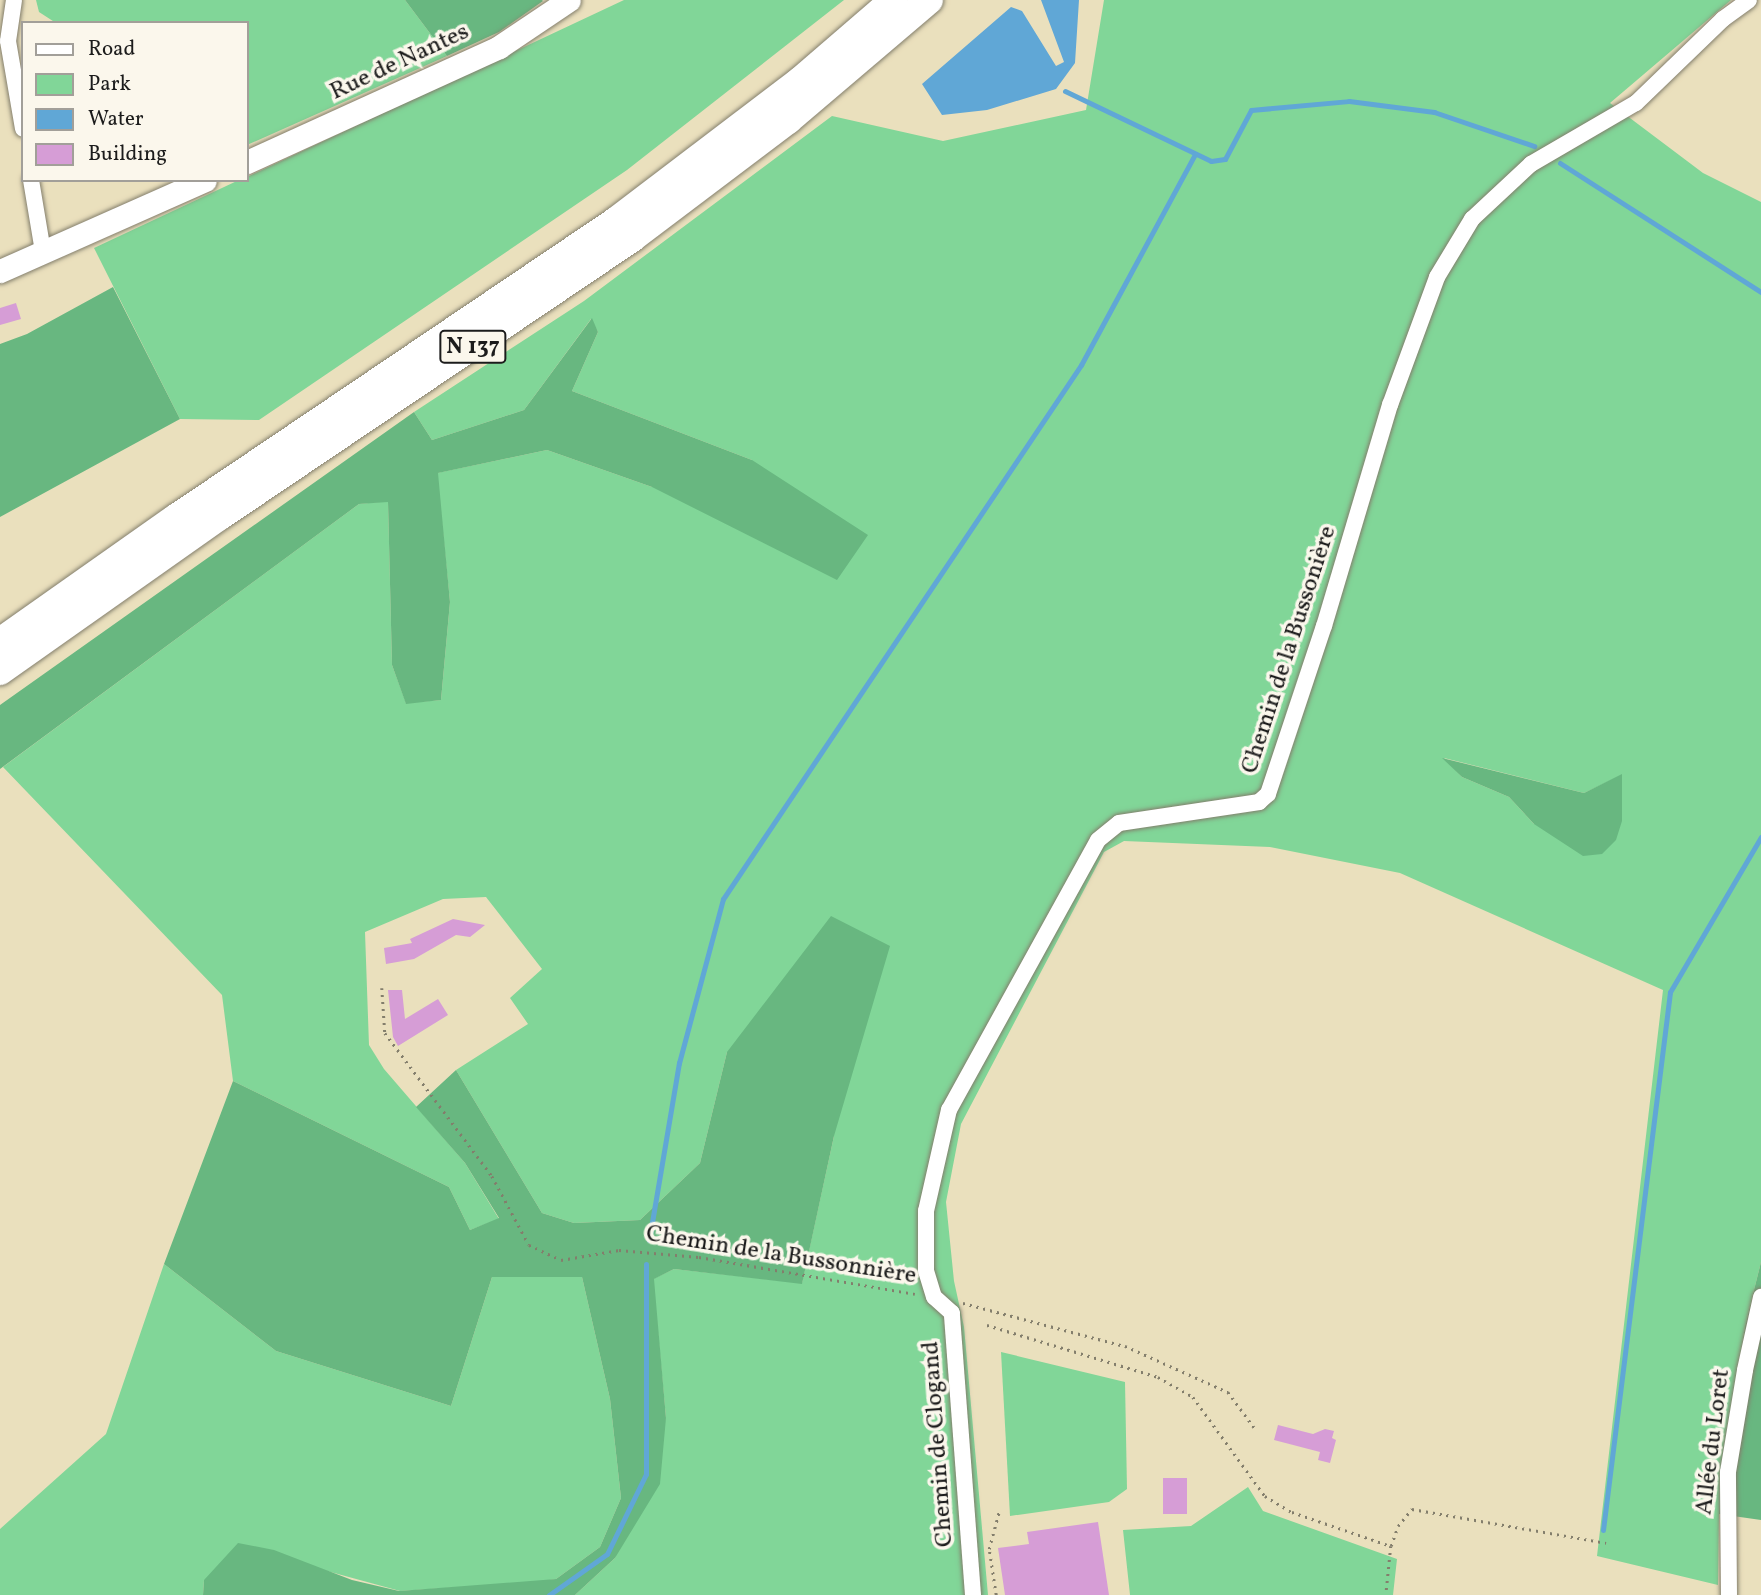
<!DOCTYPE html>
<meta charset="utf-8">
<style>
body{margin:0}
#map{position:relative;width:1761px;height:1595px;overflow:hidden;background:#eae0bd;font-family:Vollkorn,serif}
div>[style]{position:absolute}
.green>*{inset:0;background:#81d698}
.forest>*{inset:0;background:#68b780}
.water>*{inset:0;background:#60a7d6}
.stream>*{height:5px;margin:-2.5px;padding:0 2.5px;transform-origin:2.5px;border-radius:2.5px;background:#60a7d6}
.building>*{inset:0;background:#d69dd6;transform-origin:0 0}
.path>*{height:2.5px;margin-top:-1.25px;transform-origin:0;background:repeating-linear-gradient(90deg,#837e6c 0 2px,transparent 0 7px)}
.roads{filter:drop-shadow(0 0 2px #837e6c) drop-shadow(0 0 2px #837e6c)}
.street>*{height:16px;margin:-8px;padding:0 8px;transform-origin:8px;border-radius:8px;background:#fff}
.secondary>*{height:23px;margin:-11.5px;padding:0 11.5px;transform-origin:11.5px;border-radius:11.5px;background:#fff}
.highway>*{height:28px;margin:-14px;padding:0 14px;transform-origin:14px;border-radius:14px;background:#fff}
span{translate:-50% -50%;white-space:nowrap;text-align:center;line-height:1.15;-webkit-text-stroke:7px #fbf7ec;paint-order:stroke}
.shield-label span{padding:2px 5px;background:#fbf7ec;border:2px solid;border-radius:5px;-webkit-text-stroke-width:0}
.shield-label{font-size:23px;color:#1c1c1c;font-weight:700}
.street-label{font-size:24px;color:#1c1c1c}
.legend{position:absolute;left:21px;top:21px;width:228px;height:161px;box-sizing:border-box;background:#fbf7ec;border:2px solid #a29f99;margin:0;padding:9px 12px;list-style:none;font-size:21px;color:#1c1c1c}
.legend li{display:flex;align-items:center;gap:14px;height:35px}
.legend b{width:35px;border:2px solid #a29f99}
</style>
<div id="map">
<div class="green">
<i style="clip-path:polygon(36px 0,405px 0,447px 56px,247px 145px,247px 23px,56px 23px,39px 12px)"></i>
<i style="clip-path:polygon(624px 0,844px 0,627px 170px,259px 420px,180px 419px,94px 248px,239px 180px,247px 180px,247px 177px)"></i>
<i style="clip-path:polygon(evenodd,1104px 0,1731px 0,1610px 103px,1703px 173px,1761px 202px,1761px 1262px,1745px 1326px,1724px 1454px,1719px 1514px,1718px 1585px,1597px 1556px,1663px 990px,1400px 873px,1270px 847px,1124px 841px,1104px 852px,961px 1124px,946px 1202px,954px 1281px,964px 1327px,988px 1595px,575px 1595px,615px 1558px,666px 1418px,653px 1279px,674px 1269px,802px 1283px,834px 1136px,727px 1052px,700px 1163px,640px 1220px,574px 1223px,542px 1213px,456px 1070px,528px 1024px,510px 998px,542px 969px,486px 897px,443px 899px,365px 932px,369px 1045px,384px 1069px,465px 1163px,499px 1219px,470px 1230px,449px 1187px,233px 1081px,222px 995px,3px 767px,359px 504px,388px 501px,392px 665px,406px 703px,441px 700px,450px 602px,437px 473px,547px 450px,652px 487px,752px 460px,572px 391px,598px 332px,591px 319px,524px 410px,432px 440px,414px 412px,584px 301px,832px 116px,943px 141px,1086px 110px,1104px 0,1444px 758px,1584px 793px,1622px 775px,1622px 821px,1534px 824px,1509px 797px,1462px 777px,1444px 758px)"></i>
<i style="clip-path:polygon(164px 1264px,276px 1351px,451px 1406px,492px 1277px,582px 1277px,610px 1399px,621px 1498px,600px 1547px,556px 1579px,537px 1582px,400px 1591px,316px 1568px,204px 1580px,203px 1595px,0 1595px,0 1529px,106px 1434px)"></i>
<i style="clip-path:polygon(1001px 1352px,1125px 1382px,1127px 1489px,1109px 1502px,1010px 1516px)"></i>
<i style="clip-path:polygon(1248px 1487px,1263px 1511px,1397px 1559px,1393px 1595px,1130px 1595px,1123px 1530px,1191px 1526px)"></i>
</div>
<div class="forest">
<i style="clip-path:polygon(405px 0,542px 0,543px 1px,499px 32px,447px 56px)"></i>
<i style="clip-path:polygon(113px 287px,180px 419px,0 517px,0 344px,27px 334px)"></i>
<i style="clip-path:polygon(592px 318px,598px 332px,572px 391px,752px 460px,868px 535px,837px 580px,652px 487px,547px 450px,438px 473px,450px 602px,441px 700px,406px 704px,392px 665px,388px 502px,359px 504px,0 769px,0 705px,414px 412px,432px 440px,524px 410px)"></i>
<i style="clip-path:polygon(1442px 758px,1584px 793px,1622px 774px,1622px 821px,1616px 840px,1602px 854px,1583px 856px,1534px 824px,1509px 797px,1462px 777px)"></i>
<i style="clip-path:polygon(831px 916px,890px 946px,834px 1136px,802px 1284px,674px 1269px,654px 1279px,666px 1418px,660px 1484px,615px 1558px,575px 1595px,203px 1595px,204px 1580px,238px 1543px,274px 1550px,352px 1580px,399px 1591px,556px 1579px,600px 1547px,621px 1498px,610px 1399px,582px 1277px,492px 1277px,451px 1406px,276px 1351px,164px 1264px,233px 1081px,449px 1187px,470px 1230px,499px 1218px,465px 1163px,416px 1107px,456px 1070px,542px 1213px,574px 1223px,640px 1220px,700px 1163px,727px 1052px)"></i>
<i style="clip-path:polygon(1761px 1262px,1761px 1520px,1719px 1514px,1724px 1454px,1745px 1326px)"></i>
</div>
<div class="water">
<i style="clip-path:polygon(1041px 0,1079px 0,1075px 63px,1056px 89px,987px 110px,942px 115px,922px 84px,1011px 7px,1022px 11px,1056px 66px,1064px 62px)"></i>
</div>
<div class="stream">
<i style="left:1065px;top:91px;width:162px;rotate:25.6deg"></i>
<i style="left:1211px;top:161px;width:14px;rotate:-8deg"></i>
<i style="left:1225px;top:159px;width:55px;rotate:-62deg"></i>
<i style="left:1251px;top:110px;width:98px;rotate:-5.2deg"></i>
<i style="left:1349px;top:101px;width:86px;rotate:7.4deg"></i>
<i style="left:1434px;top:112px;width:106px;rotate:18.8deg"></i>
<i style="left:1560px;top:163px;width:239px;rotate:32.7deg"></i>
<i style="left:649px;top:1240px;width:180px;rotate:-80.4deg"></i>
<i style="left:679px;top:1063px;width:170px;rotate:-75deg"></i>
<i style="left:723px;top:899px;width:643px;rotate:-56.16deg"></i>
<i style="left:1081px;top:365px;width:240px;rotate:-61.6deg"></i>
<i style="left:1603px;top:1530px;width:542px;rotate:-82.9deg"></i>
<i style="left:1670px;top:992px;width:180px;rotate:-59.6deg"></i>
<i style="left:549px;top:1595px;width:71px;rotate:-35.3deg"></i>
<i style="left:607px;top:1554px;width:89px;rotate:-64deg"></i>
<i style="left:646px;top:1474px;width:210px;rotate:-90deg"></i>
</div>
<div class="building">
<i style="clip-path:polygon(16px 303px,21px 319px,0 325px,0 308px)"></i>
<i style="clip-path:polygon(453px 919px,485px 925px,470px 937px,456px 935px,414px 959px,386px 964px,384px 948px,412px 943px,410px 939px)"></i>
<i style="clip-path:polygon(388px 990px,402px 990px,405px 1019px,438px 999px,448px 1015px,398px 1046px,393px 1037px)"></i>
<i style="clip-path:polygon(1278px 1425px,1313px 1434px,1325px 1429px,1334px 1431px,1332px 1438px,1336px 1440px,1330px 1463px,1318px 1460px,1320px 1452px,1274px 1440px)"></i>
<i style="left:1163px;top:1478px;width:24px;height:36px"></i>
<i style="clip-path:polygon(1098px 1522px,1109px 1595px,1005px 1595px,998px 1548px,1029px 1544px,1027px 1532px)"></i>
</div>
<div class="path">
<i style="left:382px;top:988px;width:45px;rotate:86.2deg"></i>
<i style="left:385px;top:1033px;width:179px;rotate:53.2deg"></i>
<i style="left:492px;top:1176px;width:78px;rotate:61.8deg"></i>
<i style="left:529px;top:1245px;width:35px;rotate:25deg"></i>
<i style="left:561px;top:1260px;width:59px;rotate:-9.8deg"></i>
<i style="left:619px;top:1250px;width:80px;rotate:5deg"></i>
<i style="left:699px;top:1257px;width:219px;rotate:9.7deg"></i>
<i style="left:963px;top:1303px;width:168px;rotate:14.9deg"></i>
<i style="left:1125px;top:1346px;width:113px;rotate:24.1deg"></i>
<i style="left:1228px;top:1392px;width:47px;rotate:53.6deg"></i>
<i style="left:987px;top:1325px;width:179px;rotate:16.9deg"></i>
<i style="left:1158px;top:1377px;width:40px;rotate:29.7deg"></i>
<i style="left:1193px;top:1397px;width:122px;rotate:54deg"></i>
<i style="left:1265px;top:1496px;width:31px;rotate:31deg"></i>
<i style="left:1292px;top:1512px;width:105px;rotate:19deg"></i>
<i style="left:1391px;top:1546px;width:49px;rotate:95.8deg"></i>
<i style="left:1391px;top:1546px;width:21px;rotate:-71deg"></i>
<i style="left:1398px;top:1526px;width:22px;rotate:-51deg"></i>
<i style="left:1412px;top:1509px;width:197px;rotate:9.9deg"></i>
<i style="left:996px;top:1595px;width:47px;rotate:-98.7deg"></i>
<i style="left:989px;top:1549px;width:39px;rotate:-75deg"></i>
</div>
<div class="roads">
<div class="street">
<i style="left:14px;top:0;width:41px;rotate:98.3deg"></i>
<i style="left:8px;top:41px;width:89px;rotate:80.3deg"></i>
<i style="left:31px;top:180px;width:73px;rotate:80.5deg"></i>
<i style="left:973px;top:1595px;width:283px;rotate:-94.3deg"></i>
<i style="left:952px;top:1313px;width:24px;rotate:-138deg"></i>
<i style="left:934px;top:1297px;width:27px;rotate:-107deg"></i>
<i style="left:926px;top:1271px;width:60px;rotate:-90deg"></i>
<i style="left:926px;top:1211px;width:104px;rotate:-77.2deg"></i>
<i style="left:949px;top:1110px;width:308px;rotate:-61.1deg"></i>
<i style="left:1098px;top:840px;width:27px;rotate:-39deg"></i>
<i style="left:1119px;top:823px;width:142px;rotate:-8.5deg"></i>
<i style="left:1259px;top:802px;width:12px;rotate:-42deg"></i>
<i style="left:1268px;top:794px;width:177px;rotate:-71.6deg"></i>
<i style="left:1324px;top:626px;width:231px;rotate:-73.4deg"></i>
<i style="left:1390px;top:405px;width:136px;rotate:-69.8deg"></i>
<i style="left:1437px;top:277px;width:68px;rotate:-58.9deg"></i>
<i style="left:1472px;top:219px;width:81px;rotate:-43deg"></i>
<i style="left:1531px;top:164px;width:121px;rotate:-30.2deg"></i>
<i style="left:1636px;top:103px;width:121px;rotate:-44deg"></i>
<i style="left:1723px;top:19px;width:32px;rotate:-36deg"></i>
<i style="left:1729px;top:1595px;width:123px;rotate:-90.5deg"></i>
<i style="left:1728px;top:1472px;width:103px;rotate:-80.5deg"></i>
<i style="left:1745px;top:1370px;width:75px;rotate:-77.6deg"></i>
</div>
<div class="secondary">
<i style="left:247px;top:162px;width:277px;rotate:-24.5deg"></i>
<i style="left:499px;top:47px;width:84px;rotate:-33.9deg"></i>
<i style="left:0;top:271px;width:224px;rotate:-23.9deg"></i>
</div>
<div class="highway">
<i style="left:0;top:642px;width:215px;rotate:-35.2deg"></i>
<i style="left:176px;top:518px;width:531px;rotate:-34.02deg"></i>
<i style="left:616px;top:221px;width:231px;rotate:-37.3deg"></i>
<i style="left:800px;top:81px;width:124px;rotate:-40.8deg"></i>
<i style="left:0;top:671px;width:269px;rotate:-35.2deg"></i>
<i style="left:220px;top:516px;width:497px;rotate:-34deg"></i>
<i style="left:632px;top:238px;width:196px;rotate:-37.1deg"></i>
<i style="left:788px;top:120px;width:185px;rotate:-40.4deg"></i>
</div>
</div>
<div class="shield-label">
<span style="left:473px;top:347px">N 137</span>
</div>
<div class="street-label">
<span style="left:400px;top:63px;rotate:-25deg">Rue de Nantes</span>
<span style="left:1290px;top:650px;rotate:-72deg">Chemin de la Bussonière</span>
<span style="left:781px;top:1256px;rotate:9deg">Chemin de la Bussonnière</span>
<span style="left:1714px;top:1442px;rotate:-83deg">Allée du Loret</span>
<span style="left:939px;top:1444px;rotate:-94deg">Chemin de Clogand</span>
</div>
<ul class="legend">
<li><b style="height:9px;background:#fff"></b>Road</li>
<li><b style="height:19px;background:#81d698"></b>Park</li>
<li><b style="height:19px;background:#60a7d6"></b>Water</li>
<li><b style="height:19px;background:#d69dd6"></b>Building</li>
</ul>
</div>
